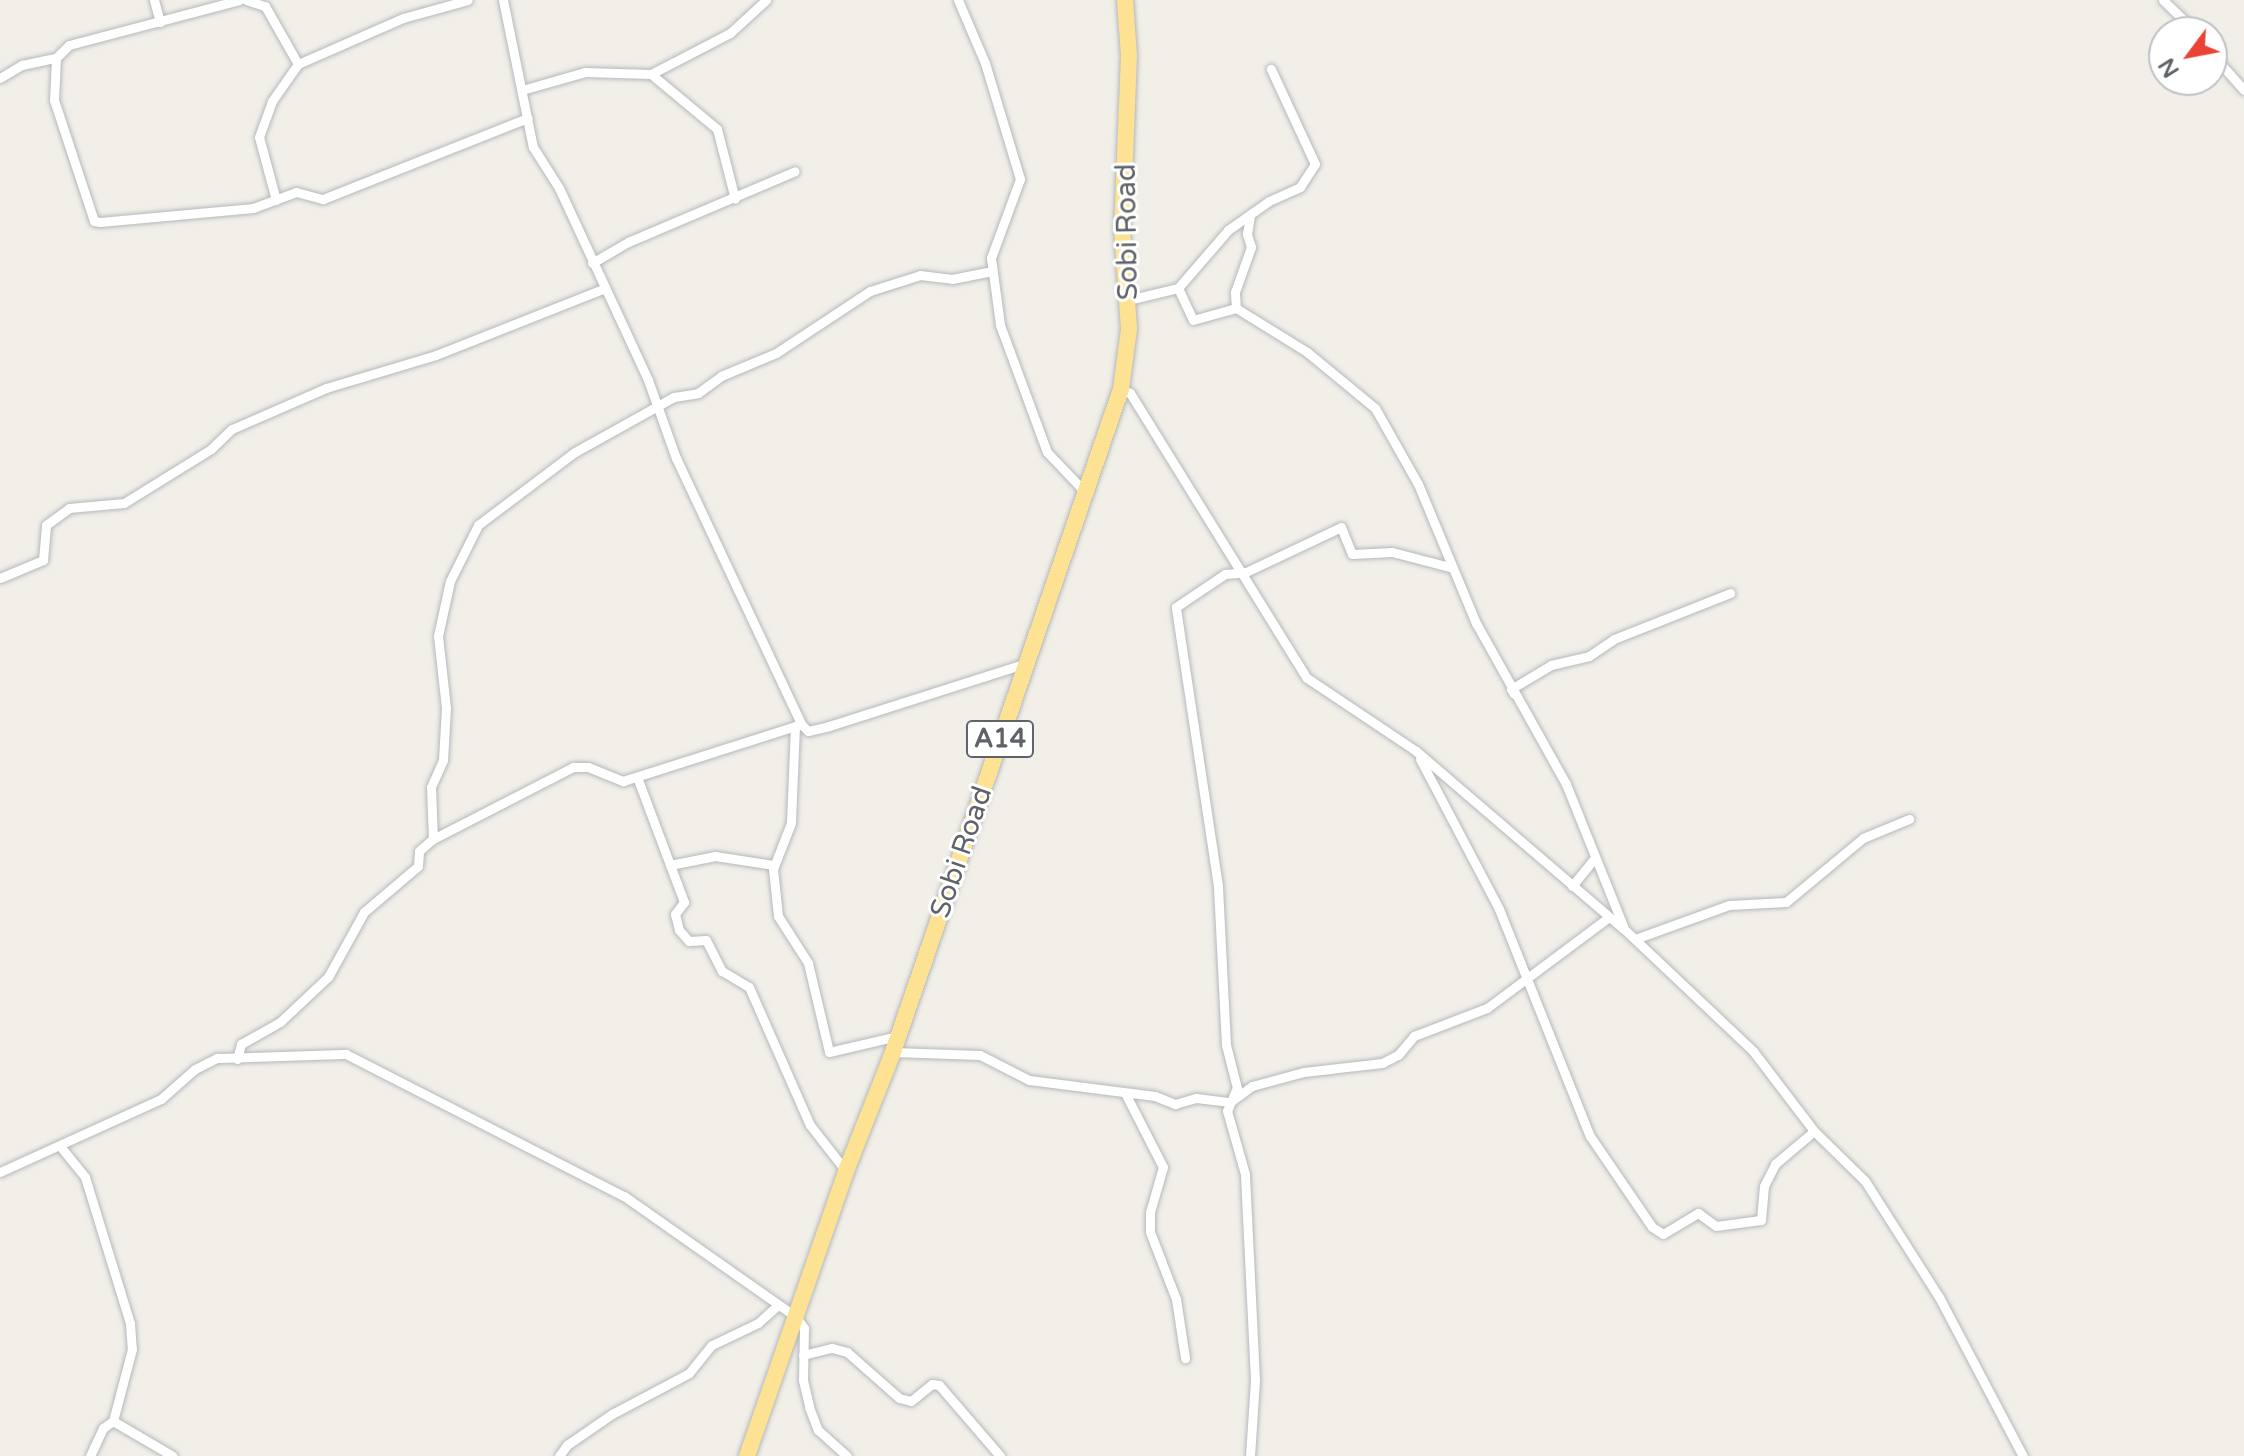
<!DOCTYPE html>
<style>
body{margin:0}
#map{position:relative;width:2244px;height:1456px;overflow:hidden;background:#f1efe8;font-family:"Varela Round",sans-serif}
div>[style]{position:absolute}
.roads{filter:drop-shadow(0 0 2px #b5b8bc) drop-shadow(0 0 2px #b5b8bc)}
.street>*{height:9px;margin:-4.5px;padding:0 4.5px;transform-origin:4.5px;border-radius:4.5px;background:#fff}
.highway>*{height:16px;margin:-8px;padding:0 8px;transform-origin:8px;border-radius:8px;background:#fde293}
span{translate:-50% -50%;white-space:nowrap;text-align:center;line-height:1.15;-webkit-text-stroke:6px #fff;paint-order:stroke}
.shield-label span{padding:2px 6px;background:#fff;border:2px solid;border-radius:6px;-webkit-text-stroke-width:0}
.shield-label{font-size:26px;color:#5f6368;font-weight:700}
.street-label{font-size:28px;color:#5f6368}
.north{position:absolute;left:2148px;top:16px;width:80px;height:80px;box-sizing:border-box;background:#fff;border:2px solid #bfc1c3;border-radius:50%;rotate:238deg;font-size:22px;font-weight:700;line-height:32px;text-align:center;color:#5f6368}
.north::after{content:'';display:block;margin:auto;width:28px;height:36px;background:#ea4335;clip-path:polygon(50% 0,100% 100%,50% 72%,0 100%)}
</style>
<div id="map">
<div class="roads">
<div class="street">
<i style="left:154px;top:0;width:23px;rotate:75deg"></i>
<i style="left:246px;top:0;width:20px;rotate:18deg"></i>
<i style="left:265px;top:6px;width:67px;rotate:60.4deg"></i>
<i style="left:503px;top:0;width:150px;rotate:78.5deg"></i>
<i style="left:533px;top:147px;width:49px;rotate:57.6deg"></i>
<i style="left:559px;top:188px;width:212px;rotate:65.1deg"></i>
<i style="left:648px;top:380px;width:83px;rotate:70.3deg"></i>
<i style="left:676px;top:458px;width:294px;rotate:64.8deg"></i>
<i style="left:801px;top:724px;width:10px;rotate:45deg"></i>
<i style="left:808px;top:731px;width:22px;rotate:-13deg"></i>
<i style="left:829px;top:726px;width:207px;rotate:-17.7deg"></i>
<i style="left:958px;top:0;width:69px;rotate:66.8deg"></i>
<i style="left:985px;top:63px;width:121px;rotate:73.2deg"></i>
<i style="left:1020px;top:179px;width:84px;rotate:110.2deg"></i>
<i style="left:991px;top:258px;width:68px;rotate:82.3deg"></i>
<i style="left:1000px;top:325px;width:135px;rotate:69.7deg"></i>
<i style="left:1047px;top:452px;width:57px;rotate:46.4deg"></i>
<i style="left:2163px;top:0;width:46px;rotate:44.1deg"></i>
<i style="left:2212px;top:54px;width:48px;rotate:48.4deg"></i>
<i style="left:56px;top:58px;width:42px;rotate:92.7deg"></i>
<i style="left:54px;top:100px;width:127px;rotate:71.7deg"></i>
<i style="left:94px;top:221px;width:6px;rotate:9deg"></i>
<i style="left:100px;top:222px;width:154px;rotate:-5.2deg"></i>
<i style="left:253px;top:208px;width:46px;rotate:-20.4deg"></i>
<i style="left:296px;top:192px;width:28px;rotate:15deg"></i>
<i style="left:323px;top:199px;width:220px;rotate:-21.6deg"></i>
<i style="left:651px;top:74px;width:86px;rotate:39.8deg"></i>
<i style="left:717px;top:129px;width:72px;rotate:75.6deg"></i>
<i style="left:0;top:78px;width:26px;rotate:-31deg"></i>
<i style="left:22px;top:65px;width:35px;rotate:-12deg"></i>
<i style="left:56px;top:58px;width:18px;rotate:-45deg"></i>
<i style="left:69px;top:45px;width:176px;rotate:-14.8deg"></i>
<i style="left:522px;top:90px;width:66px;rotate:-15.9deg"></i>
<i style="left:585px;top:72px;width:66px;rotate:1.7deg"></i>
<i style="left:651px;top:74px;width:89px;rotate:-27.4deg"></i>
<i style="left:730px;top:33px;width:49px;rotate:-42.5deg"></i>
<i style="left:276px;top:200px;width:65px;rotate:-105.1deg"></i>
<i style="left:259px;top:137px;width:38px;rotate:-70deg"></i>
<i style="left:272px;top:101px;width:45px;rotate:-54.9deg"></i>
<i style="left:298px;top:64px;width:115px;rotate:-23.7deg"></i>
<i style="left:403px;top:18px;width:67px;rotate:-15.5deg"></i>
<i style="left:592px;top:263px;width:42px;rotate:-30.3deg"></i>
<i style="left:628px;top:242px;width:181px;rotate:-23deg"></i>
<i style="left:1178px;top:288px;width:77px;rotate:-49.2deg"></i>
<i style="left:1228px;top:230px;width:50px;rotate:-35.3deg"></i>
<i style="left:1269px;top:201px;width:34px;rotate:-24deg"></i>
<i style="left:1300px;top:187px;width:27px;rotate:-57deg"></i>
<i style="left:1315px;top:164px;width:105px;rotate:-114.9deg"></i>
<i style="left:1128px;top:300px;width:51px;rotate:-13.5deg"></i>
<i style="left:1178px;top:288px;width:35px;rotate:65deg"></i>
<i style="left:1193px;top:320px;width:45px;rotate:-15.6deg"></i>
<i style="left:1236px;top:308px;width:84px;rotate:31.8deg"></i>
<i style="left:1307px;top:352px;width:88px;rotate:39.5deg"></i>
<i style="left:1375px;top:408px;width:87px;rotate:60.5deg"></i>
<i style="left:1418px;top:484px;width:151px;rotate:67.4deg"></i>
<i style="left:1476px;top:623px;width:184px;rotate:60.8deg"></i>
<i style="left:1566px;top:784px;width:153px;rotate:68.1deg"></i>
<i style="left:1236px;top:308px;width:16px;rotate:-94deg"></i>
<i style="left:1235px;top:292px;width:48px;rotate:-70.4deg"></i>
<i style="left:1251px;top:247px;width:14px;rotate:-107deg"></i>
<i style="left:1247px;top:234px;width:19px;rotate:-81deg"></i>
<i style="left:1121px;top:389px;width:10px;rotate:24deg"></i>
<i style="left:1130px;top:393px;width:335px;rotate:58.2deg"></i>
<i style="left:1307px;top:678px;width:131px;rotate:33.8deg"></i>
<i style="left:1416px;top:751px;width:274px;rotate:40.6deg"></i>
<i style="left:1624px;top:929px;width:178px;rotate:43.4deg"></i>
<i style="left:1753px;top:1051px;width:101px;rotate:52.7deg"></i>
<i style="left:1814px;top:1131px;width:71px;rotate:44.4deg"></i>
<i style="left:1865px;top:1181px;width:138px;rotate:57.5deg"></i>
<i style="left:1939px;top:1297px;width:180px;rotate:62.2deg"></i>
<i style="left:0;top:578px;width:47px;rotate:-22.7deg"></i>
<i style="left:43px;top:560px;width:35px;rotate:-85deg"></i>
<i style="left:46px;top:525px;width:29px;rotate:-36deg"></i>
<i style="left:69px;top:508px;width:55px;rotate:-5.2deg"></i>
<i style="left:124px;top:503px;width:102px;rotate:-31.8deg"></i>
<i style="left:211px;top:449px;width:29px;rotate:-44deg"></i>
<i style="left:232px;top:429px;width:103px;rotate:-23.6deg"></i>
<i style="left:326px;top:388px;width:115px;rotate:-16.7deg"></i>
<i style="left:436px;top:355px;width:180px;rotate:-21.6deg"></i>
<i style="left:1514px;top:694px;width:6px;rotate:-121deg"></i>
<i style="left:1511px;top:689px;width:47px;rotate:-31deg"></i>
<i style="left:1551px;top:665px;width:39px;rotate:-13deg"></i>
<i style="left:1589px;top:656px;width:30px;rotate:-34deg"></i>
<i style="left:1614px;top:639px;width:125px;rotate:-21.6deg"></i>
<i style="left:795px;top:726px;width:97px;rotate:92.4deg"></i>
<i style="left:791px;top:823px;width:49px;rotate:111.4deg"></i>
<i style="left:773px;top:869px;width:47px;rotate:83.9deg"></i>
<i style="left:778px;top:916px;width:56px;rotate:57.4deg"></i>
<i style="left:808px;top:963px;width:91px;rotate:76.7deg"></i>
<i style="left:829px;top:1052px;width:70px;rotate:-13.2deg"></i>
<i style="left:1420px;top:759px;width:170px;rotate:62.2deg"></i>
<i style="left:1499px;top:909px;width:245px;rotate:68.2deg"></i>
<i style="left:1590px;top:1136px;width:110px;rotate:55.7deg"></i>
<i style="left:1652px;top:1227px;width:13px;rotate:32deg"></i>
<i style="left:1663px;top:1234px;width:41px;rotate:-31deg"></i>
<i style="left:1698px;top:1213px;width:22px;rotate:36deg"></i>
<i style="left:1716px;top:1226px;width:45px;rotate:-7.6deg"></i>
<i style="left:1761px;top:1220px;width:34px;rotate:-85deg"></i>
<i style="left:1764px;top:1186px;width:25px;rotate:-63deg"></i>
<i style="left:1775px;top:1164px;width:51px;rotate:-40.2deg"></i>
<i style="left:637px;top:777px;width:134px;rotate:69.4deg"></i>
<i style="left:684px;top:902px;width:15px;rotate:127deg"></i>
<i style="left:675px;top:914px;width:16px;rotate:76deg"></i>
<i style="left:679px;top:930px;width:15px;rotate:48deg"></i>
<i style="left:689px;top:941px;width:17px;rotate:-3deg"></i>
<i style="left:706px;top:940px;width:35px;rotate:63deg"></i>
<i style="left:722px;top:971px;width:31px;rotate:31deg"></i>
<i style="left:749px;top:987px;width:151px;rotate:66.2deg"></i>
<i style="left:810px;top:1125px;width:58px;rotate:52deg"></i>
<i style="left:433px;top:839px;width:157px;rotate:-27.2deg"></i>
<i style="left:573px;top:767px;width:15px"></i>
<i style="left:588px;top:767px;width:38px;rotate:22deg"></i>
<i style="left:623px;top:781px;width:184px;rotate:-17.7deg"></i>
<i style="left:670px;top:865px;width:46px;rotate:-11.3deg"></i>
<i style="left:715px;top:856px;width:60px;rotate:8.7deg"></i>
<i style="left:1572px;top:886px;width:33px;rotate:-51deg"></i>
<i style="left:1635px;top:939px;width:100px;rotate:-19.9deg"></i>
<i style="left:1729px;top:905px;width:57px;rotate:-3deg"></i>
<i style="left:1786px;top:902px;width:100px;rotate:-39.7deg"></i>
<i style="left:1863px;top:838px;width:50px;rotate:-22.4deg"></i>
<i style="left:893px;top:1052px;width:87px;rotate:2deg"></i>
<i style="left:980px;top:1055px;width:55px;rotate:27deg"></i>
<i style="left:1029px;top:1080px;width:127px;rotate:7.2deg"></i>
<i style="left:1155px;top:1096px;width:22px;rotate:22deg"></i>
<i style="left:1175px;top:1104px;width:22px;rotate:-16deg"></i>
<i style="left:1196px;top:1098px;width:34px;rotate:7deg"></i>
<i style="left:1230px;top:1102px;width:27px;rotate:-36deg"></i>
<i style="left:1252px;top:1086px;width:54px;rotate:-15.1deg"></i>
<i style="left:1304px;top:1072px;width:79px;rotate:-6.6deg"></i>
<i style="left:1382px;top:1063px;width:18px;rotate:-27deg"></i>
<i style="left:1398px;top:1055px;width:25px;rotate:-50deg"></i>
<i style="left:1414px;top:1036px;width:78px;rotate:-21deg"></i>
<i style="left:1487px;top:1008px;width:152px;rotate:-36.7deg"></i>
<i style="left:237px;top:1059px;width:16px;rotate:-75deg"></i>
<i style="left:241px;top:1044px;width:45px;rotate:-29.4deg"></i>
<i style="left:280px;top:1022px;width:66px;rotate:-43.2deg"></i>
<i style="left:328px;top:977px;width:74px;rotate:-61deg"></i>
<i style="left:364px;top:912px;width:71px;rotate:-40.4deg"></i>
<i style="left:418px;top:866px;width:15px;rotate:-86deg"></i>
<i style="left:419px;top:851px;width:18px;rotate:-41deg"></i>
<i style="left:433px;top:839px;width:52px;rotate:-92.2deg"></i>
<i style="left:431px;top:787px;width:30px;rotate:-66deg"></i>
<i style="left:443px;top:760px;width:52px;rotate:-86.7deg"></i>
<i style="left:446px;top:708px;width:72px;rotate:-96.3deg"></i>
<i style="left:438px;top:636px;width:56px;rotate:-77.7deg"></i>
<i style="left:450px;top:581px;width:63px;rotate:-63.4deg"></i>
<i style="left:478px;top:525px;width:121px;rotate:-37deg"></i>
<i style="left:575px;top:452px;width:113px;rotate:-29.1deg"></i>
<i style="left:674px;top:397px;width:24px;rotate:-9deg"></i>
<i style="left:698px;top:393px;width:29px;rotate:-36deg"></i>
<i style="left:721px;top:376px;width:60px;rotate:-22.7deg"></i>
<i style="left:776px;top:353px;width:113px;rotate:-33.4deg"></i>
<i style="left:870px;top:291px;width:52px;rotate:-17.7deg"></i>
<i style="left:920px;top:275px;width:32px;rotate:7deg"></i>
<i style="left:952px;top:279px;width:41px;rotate:-11.3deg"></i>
<i style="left:1125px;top:1093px;width:83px;rotate:62.8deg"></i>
<i style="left:1163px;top:1167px;width:47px;rotate:106.1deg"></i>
<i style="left:1150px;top:1212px;width:20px;rotate:90deg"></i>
<i style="left:1150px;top:1232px;width:72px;rotate:68.8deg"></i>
<i style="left:1176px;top:1299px;width:60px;rotate:81.3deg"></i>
<i style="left:60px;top:1146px;width:40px;rotate:51deg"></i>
<i style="left:85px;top:1177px;width:153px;rotate:72.9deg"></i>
<i style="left:130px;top:1323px;width:26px;rotate:86deg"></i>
<i style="left:132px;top:1349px;width:74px;rotate:104.8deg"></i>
<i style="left:0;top:1172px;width:177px;rotate:-24.4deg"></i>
<i style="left:161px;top:1099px;width:45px;rotate:-41.4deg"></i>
<i style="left:195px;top:1069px;width:25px;rotate:-27deg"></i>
<i style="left:217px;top:1058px;width:129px;rotate:-1.8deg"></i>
<i style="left:346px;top:1054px;width:312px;rotate:27.1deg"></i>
<i style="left:624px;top:1196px;width:210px;rotate:35.1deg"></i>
<i style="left:796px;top:1317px;width:14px;rotate:54deg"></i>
<i style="left:804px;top:1328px;width:52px;rotate:91.1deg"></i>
<i style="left:803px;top:1380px;width:28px;rotate:77deg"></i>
<i style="left:809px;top:1407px;width:25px;rotate:69deg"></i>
<i style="left:818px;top:1430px;width:39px;rotate:42deg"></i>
<i style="left:803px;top:1355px;width:30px;rotate:-14deg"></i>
<i style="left:832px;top:1348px;width:16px;rotate:15deg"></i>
<i style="left:847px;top:1352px;width:69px;rotate:41.5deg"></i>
<i style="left:899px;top:1398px;width:12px;rotate:14deg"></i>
<i style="left:911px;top:1401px;width:27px;rotate:-39deg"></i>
<i style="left:932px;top:1384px;width:7px;rotate:8deg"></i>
<i style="left:939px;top:1385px;width:94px;rotate:49.3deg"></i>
<i style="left:90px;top:1456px;width:31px;rotate:-65deg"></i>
<i style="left:103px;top:1428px;width:12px;rotate:-35deg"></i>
<i style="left:113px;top:1421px;width:69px;rotate:30.3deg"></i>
<i style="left:559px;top:1456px;width:14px;rotate:-54deg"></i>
<i style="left:567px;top:1445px;width:55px;rotate:-34.6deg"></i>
<i style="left:612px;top:1414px;width:87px;rotate:-28deg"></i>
<i style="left:689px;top:1373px;width:36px;rotate:-51deg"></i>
<i style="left:712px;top:1345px;width:51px;rotate:-25.6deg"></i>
<i style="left:758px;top:1323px;width:27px;rotate:-42deg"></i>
<i style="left:1250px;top:1456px;width:76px;rotate:-86.2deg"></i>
<i style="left:1255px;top:1380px;width:206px;rotate:-92.8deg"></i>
<i style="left:1245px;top:1174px;width:66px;rotate:-105.9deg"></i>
<i style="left:1227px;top:1111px;width:25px;rotate:-67deg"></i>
<i style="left:1237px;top:1088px;width:44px;rotate:-104.3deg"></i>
<i style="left:1226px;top:1045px;width:159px;rotate:-92.9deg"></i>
<i style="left:1218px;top:886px;width:282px;rotate:-98.6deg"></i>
<i style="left:1176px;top:607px;width:59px;rotate:-34deg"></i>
<i style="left:1225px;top:574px;width:21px;rotate:-5deg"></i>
<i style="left:1246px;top:572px;width:105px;rotate:-25.3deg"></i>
<i style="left:1341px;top:527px;width:29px;rotate:68deg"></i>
<i style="left:1352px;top:554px;width:40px;rotate:-2.9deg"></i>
<i style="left:1392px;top:552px;width:60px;rotate:14.5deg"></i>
</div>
<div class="highway">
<i style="left:747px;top:1456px;width:302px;rotate:-70.8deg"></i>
<i style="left:846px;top:1171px;width:128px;rotate:-68.4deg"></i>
<i style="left:893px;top:1052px;width:701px;rotate:-71.02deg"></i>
<i style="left:1121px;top:389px;width:61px;rotate:-82.4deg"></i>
<i style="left:1129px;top:329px;width:99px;rotate:-94deg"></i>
<i style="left:1122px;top:230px;width:174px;rotate:-87.7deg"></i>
<i style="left:1129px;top:56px;width:56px;rotate:-94.1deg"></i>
</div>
</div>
<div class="shield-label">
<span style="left:1000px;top:739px">A14</span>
</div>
<div class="street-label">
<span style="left:1127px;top:232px;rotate:-91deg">Sobi Road</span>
<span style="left:961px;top:852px;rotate:-71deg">Sobi Road</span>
</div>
<div class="north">N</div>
</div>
